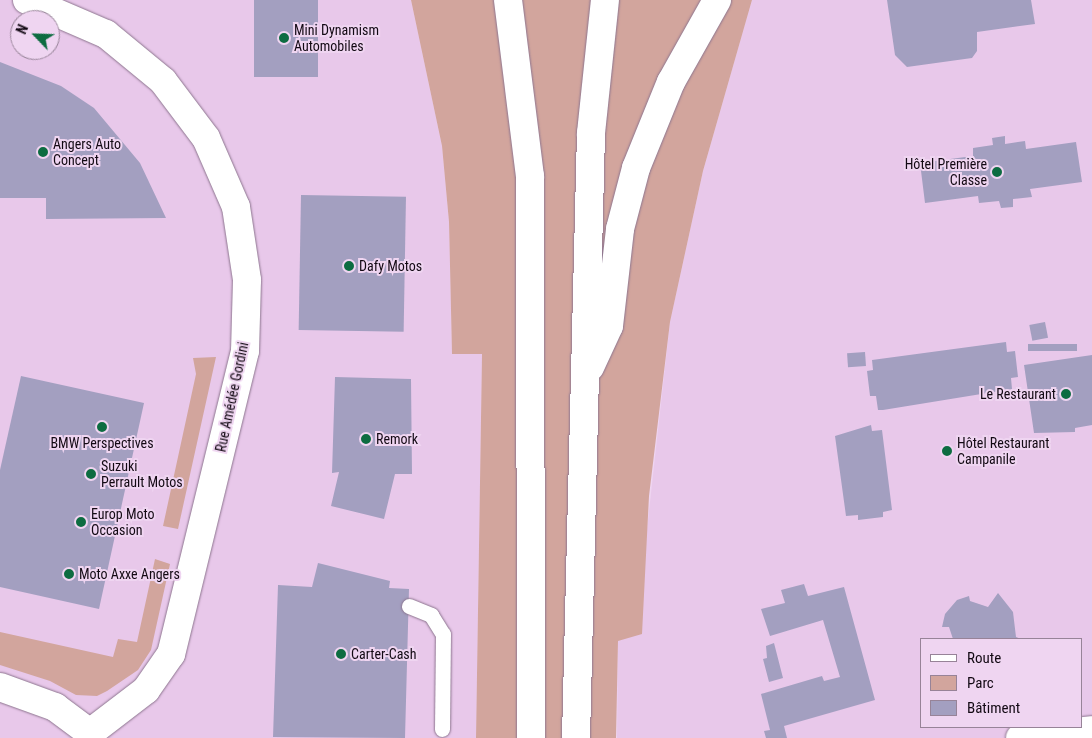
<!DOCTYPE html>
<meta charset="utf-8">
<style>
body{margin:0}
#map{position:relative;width:1092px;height:738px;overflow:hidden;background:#efd5f1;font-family:"Roboto Condensed",sans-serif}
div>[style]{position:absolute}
.built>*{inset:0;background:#e8c8ea}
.green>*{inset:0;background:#d2a59d}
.building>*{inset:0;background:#a39fc0;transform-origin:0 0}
.roads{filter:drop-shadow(0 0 1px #8d758f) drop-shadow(0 0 1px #8d758f)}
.lane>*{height:15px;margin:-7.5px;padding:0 7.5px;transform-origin:7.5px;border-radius:7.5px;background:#fff}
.street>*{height:28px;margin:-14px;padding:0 14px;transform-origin:14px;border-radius:14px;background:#fff}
.highway>*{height:28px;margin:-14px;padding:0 14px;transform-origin:14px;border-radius:14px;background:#fff}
.dots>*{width:14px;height:14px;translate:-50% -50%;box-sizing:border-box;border:2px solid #efd5f1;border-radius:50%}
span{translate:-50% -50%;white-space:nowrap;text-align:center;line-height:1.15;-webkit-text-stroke:4px #efd5f1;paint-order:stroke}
.poi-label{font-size:14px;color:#120913}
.left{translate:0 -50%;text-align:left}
.right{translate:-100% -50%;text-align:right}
.street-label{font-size:14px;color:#120913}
.legend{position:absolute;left:920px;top:638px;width:162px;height:90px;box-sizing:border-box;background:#efd5f1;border:1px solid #978398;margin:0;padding:6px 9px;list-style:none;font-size:15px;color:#120913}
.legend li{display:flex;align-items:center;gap:10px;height:25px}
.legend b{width:25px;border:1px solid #978398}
.north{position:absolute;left:10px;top:10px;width:50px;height:50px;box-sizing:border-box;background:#efd5f1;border:1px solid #978398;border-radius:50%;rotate:294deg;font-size:14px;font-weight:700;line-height:20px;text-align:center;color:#120913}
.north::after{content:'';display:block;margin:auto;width:18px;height:22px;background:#0d6c41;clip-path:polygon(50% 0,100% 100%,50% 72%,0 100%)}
</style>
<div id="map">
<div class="built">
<i style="clip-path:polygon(evenodd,0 0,411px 0,442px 146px,449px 222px,452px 353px,482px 354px,476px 738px,0 738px,0 0,20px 20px,50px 20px,50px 50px,20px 50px,20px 20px)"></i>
<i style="clip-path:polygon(evenodd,752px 0,1092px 0,1092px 738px,617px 738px,618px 640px,647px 529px,670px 322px,703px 171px,752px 0,921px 639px,1081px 639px,1081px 727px,921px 727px,921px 639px)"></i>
</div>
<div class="green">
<i style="clip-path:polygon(411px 0,752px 0,703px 171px,670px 322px,649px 496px,642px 634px,618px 641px,616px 738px,476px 738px,482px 354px,452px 354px,449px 222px,442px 146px)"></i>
<i style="clip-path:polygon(216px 357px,178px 529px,163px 526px,196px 374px,193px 358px)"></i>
<i style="clip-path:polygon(155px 559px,170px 564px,151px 650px,138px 670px,107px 691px,97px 696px,76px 695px,50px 681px,0 665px,0 632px,113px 657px,118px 639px,137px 642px)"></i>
</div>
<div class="building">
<i style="left:254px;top:0;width:64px;height:77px"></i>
<i style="clip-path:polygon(887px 0,1031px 0,1035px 24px,977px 32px,977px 51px,972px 58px,907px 67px,895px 55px)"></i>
<i style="clip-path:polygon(0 62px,61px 86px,94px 108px,140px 163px,166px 218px,46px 219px,46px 198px,0 198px)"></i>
<i style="clip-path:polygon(1005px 136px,1005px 144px,1025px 141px,1026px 149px,1076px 142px,1082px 182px,1030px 189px,1032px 197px,1013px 199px,1013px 207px,1001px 208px,999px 201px,979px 203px,978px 196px,925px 203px,920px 163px,973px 156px,973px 148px,993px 145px,992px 138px)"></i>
<i style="left:301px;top:195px;width:105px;height:135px;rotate:1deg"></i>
<i style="left:1045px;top:322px;width:16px;height:16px;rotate:79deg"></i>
<i style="clip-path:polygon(1006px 342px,1007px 352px,1015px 351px,1018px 377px,1011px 378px,1012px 389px,883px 410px,878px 410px,876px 396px,870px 396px,867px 371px,873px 370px,872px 360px)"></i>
<i style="left:1077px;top:344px;width:7px;height:49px;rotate:90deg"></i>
<i style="left:865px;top:352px;width:14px;height:18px;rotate:86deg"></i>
<i style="clip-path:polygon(1092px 355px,1092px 425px,1075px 428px,1075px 432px,1034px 433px,1024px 365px)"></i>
<i style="clip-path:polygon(21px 376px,144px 403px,99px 609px,0 587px,0 470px)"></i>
<i style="clip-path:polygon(335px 377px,411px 379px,412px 474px,395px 474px,384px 519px,331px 506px,339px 472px,332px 473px)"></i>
<i style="clip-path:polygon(871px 425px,872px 431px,882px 430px,892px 510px,883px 512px,883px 517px,858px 520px,858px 515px,846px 516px,835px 436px)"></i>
<i style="clip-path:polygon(318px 563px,390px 581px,389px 588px,409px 589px,405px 738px,273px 737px,278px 585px,312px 587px)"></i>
<i style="clip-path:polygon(804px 584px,808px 596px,844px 587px,875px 700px,784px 726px,787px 738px,766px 738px,764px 731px,770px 730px,761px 694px,822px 676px,824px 681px,840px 677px,823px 620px,770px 636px,761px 609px,785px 603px,781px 590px)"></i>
<i style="clip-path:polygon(998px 593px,1013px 612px,1016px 637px,1021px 639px,953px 639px,949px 627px,942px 627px,945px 614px,957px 600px,969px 596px,970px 601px,988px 607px)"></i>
<i style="clip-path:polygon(774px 643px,783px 678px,769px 682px,763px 659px,767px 658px,766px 646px)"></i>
</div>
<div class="roads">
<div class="lane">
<i style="left:409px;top:606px;width:24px;rotate:22deg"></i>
<i style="left:431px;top:615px;width:22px;rotate:58deg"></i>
<i style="left:443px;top:634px;width:95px;rotate:90.6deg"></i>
</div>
<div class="street">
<i style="left:27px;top:0;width:86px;rotate:23.3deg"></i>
<i style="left:106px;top:34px;width:74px;rotate:39.5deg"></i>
<i style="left:163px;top:81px;width:71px;rotate:53deg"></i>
<i style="left:206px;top:138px;width:75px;rotate:66.5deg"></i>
<i style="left:236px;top:207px;width:74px;rotate:81.4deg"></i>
<i style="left:247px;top:280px;width:71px;rotate:91.6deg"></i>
<i style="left:245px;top:351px;width:312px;rotate:103.7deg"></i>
<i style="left:171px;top:654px;width:44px;rotate:124.8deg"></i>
<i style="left:146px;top:690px;width:71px;rotate:142.5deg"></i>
<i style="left:0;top:687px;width:59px;rotate:20deg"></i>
<i style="left:55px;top:707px;width:44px;rotate:36.6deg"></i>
<i style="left:90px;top:733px;width:5px;rotate:90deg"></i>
<i style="left:1020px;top:738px;width:72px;rotate:-6.3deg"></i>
</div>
<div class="highway">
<i style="left:508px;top:0;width:177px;rotate:82.9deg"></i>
<i style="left:530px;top:176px;width:562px;rotate:89.9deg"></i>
<i style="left:590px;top:367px;width:45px;rotate:-65.1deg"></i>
<i style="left:609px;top:326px;width:98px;rotate:-83.5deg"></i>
<i style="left:620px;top:229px;width:63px;rotate:-75.3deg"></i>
<i style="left:636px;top:168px;width:93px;rotate:-67.9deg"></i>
<i style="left:671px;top:82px;width:94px;rotate:-60.7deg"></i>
<i style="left:576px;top:738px;width:605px;rotate:-88.58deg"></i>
<i style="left:591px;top:133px;width:134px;rotate:-84deg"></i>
</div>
</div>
<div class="dots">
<i style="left:284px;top:38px;background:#0d6c41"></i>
<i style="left:43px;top:152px;background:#0d6c41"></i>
<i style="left:997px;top:172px;background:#0d6c41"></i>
<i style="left:349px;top:266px;background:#0d6c41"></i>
<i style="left:1066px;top:394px;background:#0d6c41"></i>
<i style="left:102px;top:427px;background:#0d6c41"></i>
<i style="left:366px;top:439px;background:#0d6c41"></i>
<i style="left:947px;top:451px;background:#0d6c41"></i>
<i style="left:91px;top:474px;background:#0d6c41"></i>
<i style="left:81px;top:522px;background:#0d6c41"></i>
<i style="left:69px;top:574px;background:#0d6c41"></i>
<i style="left:341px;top:654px;background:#0d6c41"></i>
</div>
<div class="poi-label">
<span class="left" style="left:294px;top:38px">Mini Dynamism<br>Automobiles</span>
<span class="left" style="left:53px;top:152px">Angers Auto<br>Concept</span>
<span class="right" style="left:987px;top:172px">Hôtel Première<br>Classe</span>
<span class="left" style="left:359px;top:266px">Dafy Motos</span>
<span class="right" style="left:1056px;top:394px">Le Restaurant</span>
<span class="left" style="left:376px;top:439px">Remork</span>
<span style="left:102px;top:443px">BMW Perspectives</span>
<span class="left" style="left:957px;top:451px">Hôtel Restaurant<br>Campanile</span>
<span class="left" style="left:101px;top:474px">Suzuki<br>Perrault Motos</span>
<span class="left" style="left:91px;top:522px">Europ Moto<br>Occasion</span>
<span class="left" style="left:79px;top:574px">Moto Axxe Angers</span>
<span class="left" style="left:351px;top:654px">Carter-Cash</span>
</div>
<div class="street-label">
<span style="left:232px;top:397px;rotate:-78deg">Rue Amédée Gordini</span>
</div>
<ul class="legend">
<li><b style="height:6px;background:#fff"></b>Route</li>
<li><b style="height:14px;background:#d2a59d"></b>Parc</li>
<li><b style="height:14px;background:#a39fc0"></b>Bâtiment</li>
</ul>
<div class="north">N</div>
</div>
